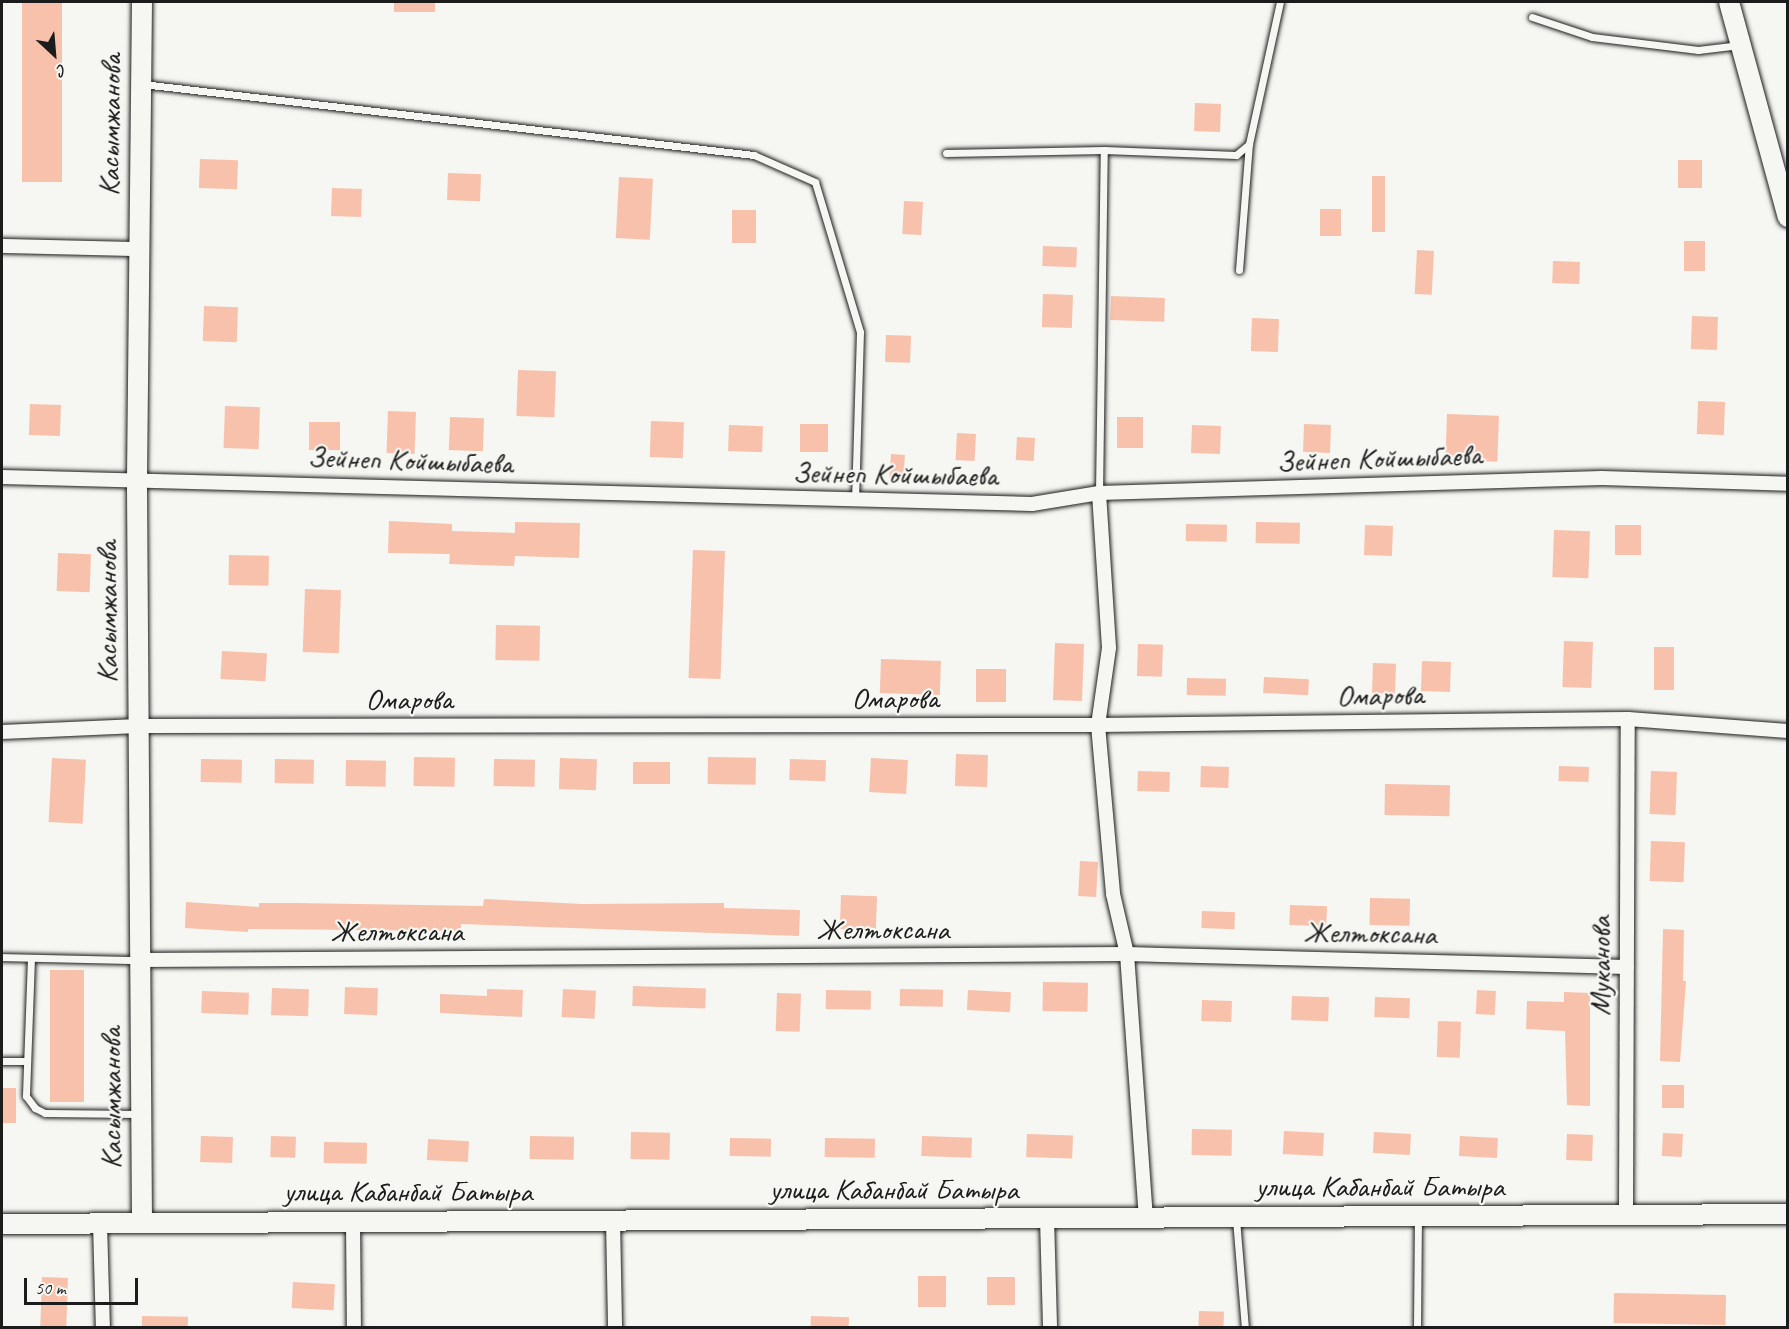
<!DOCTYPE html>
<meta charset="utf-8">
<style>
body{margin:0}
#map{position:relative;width:1789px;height:1329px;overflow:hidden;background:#f6f6f2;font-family:Caveat,sans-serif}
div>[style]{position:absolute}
.building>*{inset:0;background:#f8c1ab;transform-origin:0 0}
.roads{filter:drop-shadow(0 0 2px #1c1c1c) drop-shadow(0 0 2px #1c1c1c)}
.lane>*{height:7px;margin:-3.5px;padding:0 3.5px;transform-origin:3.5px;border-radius:3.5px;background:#f6f6f2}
.street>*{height:14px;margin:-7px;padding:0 7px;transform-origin:7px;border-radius:7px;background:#f6f6f2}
.secondary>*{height:20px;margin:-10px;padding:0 10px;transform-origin:10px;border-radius:10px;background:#f6f6f2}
span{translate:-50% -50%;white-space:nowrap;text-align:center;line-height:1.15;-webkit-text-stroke:4.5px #f6f6f2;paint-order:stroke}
.street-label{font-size:30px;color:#1c1c1c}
.frame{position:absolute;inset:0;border:3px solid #1c1c1c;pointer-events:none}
.north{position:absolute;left:24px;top:24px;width:60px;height:60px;-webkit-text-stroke:4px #f6f6f2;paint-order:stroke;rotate:154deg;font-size:16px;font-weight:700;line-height:24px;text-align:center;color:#1c1c1c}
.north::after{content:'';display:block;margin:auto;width:21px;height:27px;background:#1c1c1c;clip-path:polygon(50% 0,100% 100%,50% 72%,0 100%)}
.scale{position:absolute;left:24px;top:1278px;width:114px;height:27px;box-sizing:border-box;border:3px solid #1c1c1c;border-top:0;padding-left:8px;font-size:18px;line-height:21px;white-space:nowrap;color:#1c1c1c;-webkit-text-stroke:4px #f6f6f2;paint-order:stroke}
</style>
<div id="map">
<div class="building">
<i style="left:22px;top:2px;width:40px;height:180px"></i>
<i style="left:394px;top:2px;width:41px;height:10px"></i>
<i style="left:1195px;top:103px;width:26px;height:28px;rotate:2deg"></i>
<i style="left:200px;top:159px;width:38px;height:29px;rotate:2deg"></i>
<i style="left:1678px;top:160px;width:24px;height:28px"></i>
<i style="left:448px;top:173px;width:33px;height:27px;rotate:2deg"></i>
<i style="left:1372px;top:176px;width:13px;height:56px"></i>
<i style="left:619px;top:177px;width:34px;height:61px;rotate:3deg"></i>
<i style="left:332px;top:188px;width:30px;height:28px;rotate:2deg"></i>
<i style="left:904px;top:201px;width:19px;height:33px;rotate:3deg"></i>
<i style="left:1320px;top:209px;width:21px;height:27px"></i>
<i style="left:732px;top:210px;width:24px;height:33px"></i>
<i style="left:1684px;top:241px;width:21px;height:30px"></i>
<i style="left:1043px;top:246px;width:34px;height:20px;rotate:2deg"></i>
<i style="left:1417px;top:250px;width:17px;height:44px;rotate:3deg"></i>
<i style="left:1553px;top:261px;width:27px;height:22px;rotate:2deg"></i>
<i style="left:1043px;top:294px;width:30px;height:33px;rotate:2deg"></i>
<i style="left:1111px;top:296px;width:54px;height:24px;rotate:2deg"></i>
<i style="left:204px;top:306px;width:34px;height:35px;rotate:2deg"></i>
<i style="left:1692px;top:316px;width:26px;height:33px;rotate:2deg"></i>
<i style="left:1252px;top:318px;width:27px;height:33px;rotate:2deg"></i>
<i style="left:886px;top:335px;width:25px;height:27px;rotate:2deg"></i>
<i style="left:518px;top:370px;width:38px;height:46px;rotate:2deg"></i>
<i style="left:1698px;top:401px;width:27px;height:33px;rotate:2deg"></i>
<i style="left:30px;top:404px;width:31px;height:31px;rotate:2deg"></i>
<i style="left:225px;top:406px;width:35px;height:42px;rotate:2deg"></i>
<i style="left:388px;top:411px;width:28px;height:42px;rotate:2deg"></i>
<i style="left:1447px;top:414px;width:52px;height:46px;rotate:2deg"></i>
<i style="left:450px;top:417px;width:34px;height:33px;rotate:2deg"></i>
<i style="left:1117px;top:417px;width:26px;height:31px"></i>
<i style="left:651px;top:421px;width:33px;height:36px;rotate:2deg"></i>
<i style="left:309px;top:422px;width:31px;height:28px"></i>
<i style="left:800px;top:424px;width:28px;height:28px"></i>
<i style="left:1304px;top:424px;width:27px;height:28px;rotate:2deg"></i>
<i style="left:729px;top:425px;width:34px;height:26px;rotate:2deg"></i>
<i style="left:1192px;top:425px;width:29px;height:28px;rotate:2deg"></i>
<i style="left:957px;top:433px;width:19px;height:27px;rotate:3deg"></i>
<i style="left:1017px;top:437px;width:18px;height:23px;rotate:3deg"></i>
<i style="left:891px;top:454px;width:14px;height:24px;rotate:4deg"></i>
<i style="clip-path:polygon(389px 521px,452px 524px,452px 531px,515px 533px,515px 522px,580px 523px,579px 558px,515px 556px,514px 566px,449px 564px,450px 554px,388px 553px)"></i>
<i style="left:1256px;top:522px;width:44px;height:21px;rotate:1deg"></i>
<i style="left:1186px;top:524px;width:41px;height:17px;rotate:1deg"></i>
<i style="left:1365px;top:525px;width:28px;height:30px;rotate:2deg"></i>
<i style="left:1615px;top:525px;width:26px;height:30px"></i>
<i style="left:1554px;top:530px;width:36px;height:47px;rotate:2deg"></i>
<i style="left:693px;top:550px;width:32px;height:128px;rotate:2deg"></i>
<i style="left:58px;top:553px;width:33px;height:38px;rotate:2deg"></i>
<i style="left:229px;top:555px;width:40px;height:30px;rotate:1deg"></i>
<i style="left:305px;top:589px;width:36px;height:63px;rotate:2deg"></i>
<i style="left:496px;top:625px;width:44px;height:35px;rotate:1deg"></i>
<i style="left:1564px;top:641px;width:29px;height:46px;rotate:2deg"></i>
<i style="left:1055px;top:643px;width:29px;height:57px;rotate:2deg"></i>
<i style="left:1138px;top:644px;width:25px;height:32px;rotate:2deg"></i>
<i style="left:1654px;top:647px;width:20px;height:43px"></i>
<i style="left:222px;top:651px;width:45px;height:28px;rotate:3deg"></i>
<i style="left:881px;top:659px;width:60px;height:34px;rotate:2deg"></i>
<i style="left:1422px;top:661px;width:29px;height:30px;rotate:2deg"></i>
<i style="left:1373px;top:663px;width:23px;height:30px;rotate:2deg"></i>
<i style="left:976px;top:669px;width:30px;height:33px"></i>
<i style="left:1264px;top:677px;width:45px;height:16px;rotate:3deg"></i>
<i style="left:1187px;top:678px;width:39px;height:17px;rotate:1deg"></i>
<i style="left:956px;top:754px;width:32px;height:32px;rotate:2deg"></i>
<i style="left:414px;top:757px;width:41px;height:29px;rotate:1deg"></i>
<i style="left:708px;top:757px;width:48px;height:27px;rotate:1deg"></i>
<i style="left:52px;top:758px;width:34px;height:64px;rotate:3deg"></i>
<i style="left:560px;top:758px;width:37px;height:31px;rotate:2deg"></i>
<i style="left:871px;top:758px;width:37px;height:34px;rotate:3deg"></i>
<i style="left:201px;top:759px;width:41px;height:23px;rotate:1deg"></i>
<i style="left:275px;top:759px;width:39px;height:24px;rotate:1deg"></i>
<i style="left:494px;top:759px;width:41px;height:27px;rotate:1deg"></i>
<i style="left:790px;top:759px;width:36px;height:21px;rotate:2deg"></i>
<i style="left:346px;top:760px;width:40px;height:26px;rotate:1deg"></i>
<i style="left:633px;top:762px;width:37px;height:22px"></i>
<i style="left:1201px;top:766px;width:28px;height:21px;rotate:2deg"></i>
<i style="left:1559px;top:766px;width:30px;height:15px;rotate:2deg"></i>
<i style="left:1138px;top:771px;width:32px;height:20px;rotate:2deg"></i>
<i style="left:1651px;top:771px;width:26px;height:43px;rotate:2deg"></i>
<i style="left:1385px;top:784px;width:65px;height:31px;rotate:1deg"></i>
<i style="left:1651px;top:841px;width:34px;height:40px;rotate:2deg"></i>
<i style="left:1080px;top:861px;width:18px;height:35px;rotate:3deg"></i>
<i style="left:841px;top:895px;width:36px;height:34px;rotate:2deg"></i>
<i style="left:1370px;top:898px;width:40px;height:27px;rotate:1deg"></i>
<i style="clip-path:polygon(484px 899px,582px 904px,724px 903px,724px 908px,800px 910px,799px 936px,461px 924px,461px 931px,248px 929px,248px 932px,185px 928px,186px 902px,259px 907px,259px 903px,295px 903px,483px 906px)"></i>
<i style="left:1290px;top:905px;width:37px;height:20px;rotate:2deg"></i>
<i style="left:1202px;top:911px;width:33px;height:17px;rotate:2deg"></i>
<i style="clip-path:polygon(1663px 929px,1684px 930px,1683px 981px,1686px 981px,1680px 1062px,1660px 1061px)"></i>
<i style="left:50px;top:970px;width:34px;height:132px"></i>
<i style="left:1043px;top:982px;width:45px;height:29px;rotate:1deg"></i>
<i style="left:633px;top:986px;width:73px;height:20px;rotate:2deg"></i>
<i style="left:345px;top:987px;width:33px;height:27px;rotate:2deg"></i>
<i style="left:272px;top:988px;width:37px;height:27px;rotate:2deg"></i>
<i style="clip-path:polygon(487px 989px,523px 990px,522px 1017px,440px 1013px,440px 994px,487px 996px)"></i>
<i style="left:563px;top:989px;width:33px;height:28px;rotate:3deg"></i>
<i style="left:900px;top:989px;width:43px;height:17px;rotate:1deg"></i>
<i style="left:826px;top:990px;width:45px;height:19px;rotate:1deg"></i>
<i style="left:968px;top:990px;width:43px;height:20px;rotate:3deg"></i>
<i style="left:1477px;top:990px;width:19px;height:24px;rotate:3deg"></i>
<i style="left:202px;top:991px;width:47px;height:22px;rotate:2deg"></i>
<i style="clip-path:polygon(1564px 992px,1590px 993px,1590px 1106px,1567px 1105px,1565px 1031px,1526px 1029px,1527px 1001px,1564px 1002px)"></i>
<i style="left:777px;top:993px;width:24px;height:38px;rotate:2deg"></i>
<i style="left:1292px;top:996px;width:37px;height:24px;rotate:2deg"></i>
<i style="left:1375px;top:997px;width:35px;height:20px;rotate:2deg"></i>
<i style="left:1202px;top:1000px;width:30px;height:21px;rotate:2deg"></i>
<i style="left:1438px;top:1021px;width:23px;height:36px;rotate:2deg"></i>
<i style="left:1662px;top:1085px;width:22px;height:23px"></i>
<i style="left:2px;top:1088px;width:14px;height:35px"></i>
<i style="left:1192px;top:1129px;width:40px;height:26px;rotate:1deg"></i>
<i style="left:1284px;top:1131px;width:40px;height:23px;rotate:3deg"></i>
<i style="left:631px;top:1132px;width:39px;height:27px;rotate:1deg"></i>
<i style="left:1374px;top:1132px;width:37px;height:21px;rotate:3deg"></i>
<i style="left:1663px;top:1133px;width:20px;height:23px;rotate:3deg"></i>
<i style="left:1027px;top:1134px;width:46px;height:23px;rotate:2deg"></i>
<i style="left:1567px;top:1134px;width:26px;height:26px;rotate:2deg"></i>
<i style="left:201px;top:1136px;width:32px;height:26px;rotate:2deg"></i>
<i style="left:271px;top:1136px;width:25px;height:21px;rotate:2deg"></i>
<i style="left:530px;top:1136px;width:44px;height:23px;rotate:1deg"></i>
<i style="left:922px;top:1136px;width:50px;height:20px;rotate:2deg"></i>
<i style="left:1460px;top:1136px;width:38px;height:20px;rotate:3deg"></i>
<i style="left:730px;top:1138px;width:41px;height:18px;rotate:1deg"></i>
<i style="left:825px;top:1138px;width:50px;height:19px;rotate:1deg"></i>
<i style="left:428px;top:1139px;width:41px;height:21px;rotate:3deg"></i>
<i style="left:324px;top:1142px;width:43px;height:21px;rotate:1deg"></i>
<i style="left:918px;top:1276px;width:28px;height:31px"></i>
<i style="left:42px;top:1277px;width:26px;height:51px;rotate:2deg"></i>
<i style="left:987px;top:1277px;width:28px;height:28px"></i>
<i style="left:293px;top:1282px;width:42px;height:26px;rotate:3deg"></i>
<i style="left:1614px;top:1293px;width:112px;height:30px;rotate:1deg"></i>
<i style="left:1199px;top:1311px;width:25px;height:17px;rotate:2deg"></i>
<i style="left:142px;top:1316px;width:46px;height:12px;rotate:1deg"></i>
<i style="left:811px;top:1316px;width:38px;height:12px;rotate:2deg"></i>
</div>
<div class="roads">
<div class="lane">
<i style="left:1532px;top:17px;width:63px;rotate:18.4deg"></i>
<i style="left:1592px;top:37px;width:107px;rotate:7deg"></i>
<i style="left:1698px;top:50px;width:42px;rotate:-6.8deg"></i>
<i style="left:142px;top:84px;width:616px;rotate:6.62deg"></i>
<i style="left:754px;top:155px;width:67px;rotate:23.9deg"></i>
<i style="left:815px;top:182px;width:157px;rotate:73.3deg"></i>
<i style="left:860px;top:332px;width:169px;rotate:91.7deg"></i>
<i style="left:946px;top:153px;width:158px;rotate:-1.1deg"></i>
<i style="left:1104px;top:150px;width:132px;rotate:2.2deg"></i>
<i style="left:1236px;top:155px;width:17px;rotate:-40deg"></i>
<i style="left:1249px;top:144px;width:145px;rotate:-77.7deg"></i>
<i style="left:1239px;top:270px;width:126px;rotate:-85.5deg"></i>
<i style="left:1099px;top:493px;width:343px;rotate:-89.2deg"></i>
<i style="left:2px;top:957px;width:135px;rotate:1.3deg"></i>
<i style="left:31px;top:958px;width:138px;rotate:92.1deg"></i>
<i style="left:26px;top:1096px;width:15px;rotate:53deg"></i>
<i style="left:35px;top:1108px;width:11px;rotate:27deg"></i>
<i style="left:45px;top:1113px;width:93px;rotate:0.6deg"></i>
<i style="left:2px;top:1061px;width:25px"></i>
<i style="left:1236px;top:1219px;width:109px;rotate:85.3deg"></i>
<i style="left:1417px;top:1328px;width:109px;rotate:-89.5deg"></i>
</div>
<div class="street">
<i style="left:2px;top:246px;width:135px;rotate:1.3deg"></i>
<i style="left:2px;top:477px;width:1030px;rotate:1.5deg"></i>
<i style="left:1032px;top:504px;width:68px;rotate:-9.3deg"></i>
<i style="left:1099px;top:493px;width:503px;rotate:-1.71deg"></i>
<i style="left:1602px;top:478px;width:186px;rotate:1.8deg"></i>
<i style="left:1099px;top:493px;width:155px;rotate:86.3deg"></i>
<i style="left:1109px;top:648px;width:78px;rotate:98.1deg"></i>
<i style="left:1098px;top:725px;width:170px;rotate:84.9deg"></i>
<i style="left:1113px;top:894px;width:62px;rotate:76.9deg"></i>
<i style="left:1127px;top:954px;width:265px;rotate:85.9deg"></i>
<i style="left:2px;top:732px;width:136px;rotate:-2.5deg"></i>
<i style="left:138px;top:726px;width:960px;rotate:-0.06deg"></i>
<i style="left:1098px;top:725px;width:530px;rotate:-0.65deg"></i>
<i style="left:1628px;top:719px;width:160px;rotate:4.3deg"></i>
<i style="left:140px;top:960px;width:987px;rotate:-0.35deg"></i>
<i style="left:1127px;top:954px;width:500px;rotate:1.49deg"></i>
<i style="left:1626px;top:1213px;width:494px;rotate:-89.8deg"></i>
<i style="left:1047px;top:1218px;width:110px;rotate:88.4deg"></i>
<i style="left:613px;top:1220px;width:108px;rotate:88.9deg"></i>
<i style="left:353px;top:1221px;width:107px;rotate:89.5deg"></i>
<i style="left:100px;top:1223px;width:105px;rotate:88.4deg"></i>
</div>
<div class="secondary">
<i style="left:1729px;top:2px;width:223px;rotate:74.7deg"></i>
<i style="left:142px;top:1222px;width:744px;rotate:-90.39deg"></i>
<i style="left:137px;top:478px;width:476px;rotate:-89.4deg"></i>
<i style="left:2px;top:1224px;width:1786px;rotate:-0.32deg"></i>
</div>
</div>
<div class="street-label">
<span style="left:110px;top:125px;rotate:-89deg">Касымжанова</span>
<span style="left:1379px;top:458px;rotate:-2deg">Зейнеп Койшыбаева</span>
<span style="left:410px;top:460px;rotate:2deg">Зейнеп Койшыбаева</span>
<span style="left:895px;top:474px;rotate:1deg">Зейнеп Койшыбаева</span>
<span style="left:107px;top:612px;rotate:-90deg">Касымжанова</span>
<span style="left:1380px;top:695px;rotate:-1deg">Омарова</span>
<span style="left:895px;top:698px">Омарова</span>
<span style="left:409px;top:699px">Омарова</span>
<span style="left:883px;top:929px">Желтоксана</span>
<span style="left:397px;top:931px">Желтоксана</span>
<span style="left:1370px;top:933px;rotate:1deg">Желтоксана</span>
<span style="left:1600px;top:966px;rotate:-90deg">Муканова</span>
<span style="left:111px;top:1098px;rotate:-90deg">Касымжанова</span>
<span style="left:1380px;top:1186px">улица Кабанбай Батыра</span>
<span style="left:894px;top:1189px">улица Кабанбай Батыра</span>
<span style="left:408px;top:1191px">улица Кабанбай Батыра</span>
</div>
<div class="frame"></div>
<div class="north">С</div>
<div class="scale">50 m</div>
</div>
